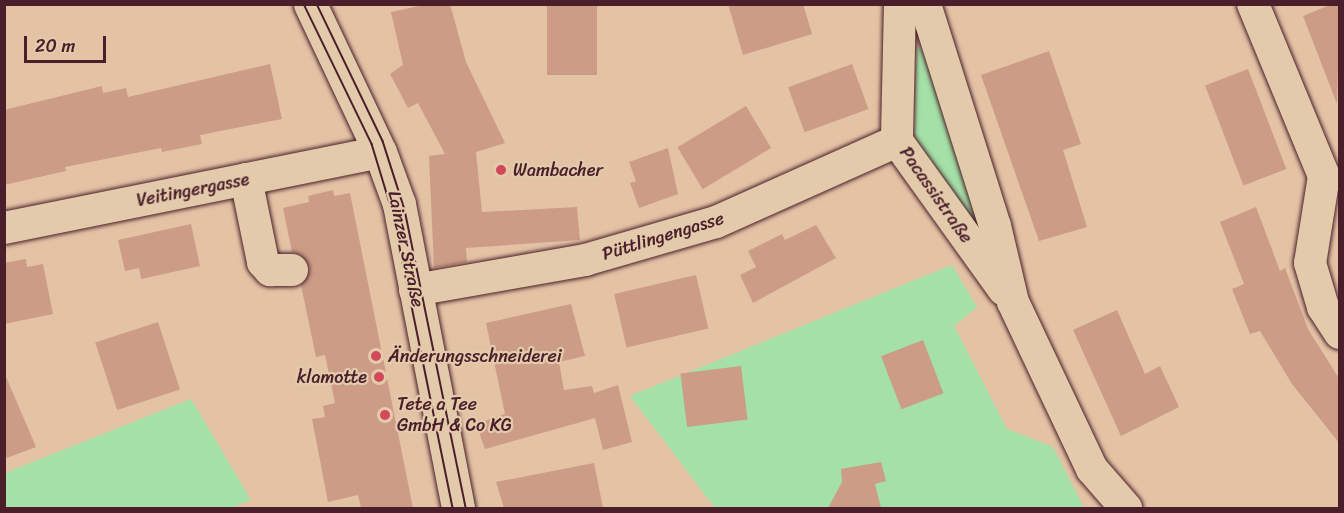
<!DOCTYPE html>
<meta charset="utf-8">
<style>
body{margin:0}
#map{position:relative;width:1344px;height:513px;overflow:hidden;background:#e4c3a5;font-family:Sriracha,sans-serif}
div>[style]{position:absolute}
.green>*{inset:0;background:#a4e0a7}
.building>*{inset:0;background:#cc9c86;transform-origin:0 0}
.roads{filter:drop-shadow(0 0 2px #4a1f2b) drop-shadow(0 0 2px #4a1f2b)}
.minor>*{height:32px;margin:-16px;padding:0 16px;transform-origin:16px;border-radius:16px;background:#e3caab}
.major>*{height:33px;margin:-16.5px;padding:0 16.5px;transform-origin:16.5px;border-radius:16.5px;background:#e3caab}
.tram>*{height:1.5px;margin:-0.75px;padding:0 0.75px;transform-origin:0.75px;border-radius:0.75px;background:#4a1f2b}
.dots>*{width:16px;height:16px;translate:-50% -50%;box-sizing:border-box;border:3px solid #e3caab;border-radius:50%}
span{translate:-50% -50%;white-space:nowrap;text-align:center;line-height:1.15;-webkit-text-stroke:4.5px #e3caab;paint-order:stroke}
.poi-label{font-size:18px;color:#4a1f2b}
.left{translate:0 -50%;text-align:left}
.right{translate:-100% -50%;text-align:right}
.street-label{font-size:18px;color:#4a1f2b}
.frame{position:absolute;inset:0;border:6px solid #4a1f2b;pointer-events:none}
.scale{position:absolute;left:24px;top:36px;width:82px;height:27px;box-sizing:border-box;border:3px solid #4a1f2b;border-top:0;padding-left:8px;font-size:18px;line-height:21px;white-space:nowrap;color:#4a1f2b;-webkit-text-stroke:4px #e3caab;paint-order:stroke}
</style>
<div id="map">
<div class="green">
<i style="clip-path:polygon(921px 45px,930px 45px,982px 219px,977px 221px,971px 221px,914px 139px,916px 50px)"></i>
<i style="clip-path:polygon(952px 265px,977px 307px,954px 326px,1007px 429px,1053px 447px,1084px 508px,715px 508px,630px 396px)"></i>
<i style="clip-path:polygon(191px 399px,251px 500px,230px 508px,5px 508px,5px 473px)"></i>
</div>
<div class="building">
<i style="clip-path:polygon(428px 4px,450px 4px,466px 62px,505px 143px,476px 152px,482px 212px,577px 207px,580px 240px,466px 248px,467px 262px,434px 268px,429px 156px,445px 154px,418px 103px,408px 108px,390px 74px,403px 65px,391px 12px)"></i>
<i style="left:547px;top:4px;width:50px;height:71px"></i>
<i style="clip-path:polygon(728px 4px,803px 4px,812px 34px,743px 55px)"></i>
<i style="clip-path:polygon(1332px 4px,1340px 4px,1337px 104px,1303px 16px)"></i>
<i style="clip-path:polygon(1049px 51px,1081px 144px,1063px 150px,1087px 227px,1039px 241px,981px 75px)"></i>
<i style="clip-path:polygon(270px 64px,282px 119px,200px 135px,202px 144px,162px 152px,161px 148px,65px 167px,66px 171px,4px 185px,4px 110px,102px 86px,103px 93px,126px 88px,128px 97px)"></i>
<i style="left:852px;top:64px;width:48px;height:68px;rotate:70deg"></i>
<i style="left:1248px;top:69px;width:107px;height:46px;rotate:69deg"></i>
<i style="left:746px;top:106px;width:49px;height:80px;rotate:59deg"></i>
<i style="clip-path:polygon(668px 148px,678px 194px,639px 208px,630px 183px,636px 181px,629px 162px)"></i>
<i style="clip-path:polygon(333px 190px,334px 196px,350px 193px,413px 508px,361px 508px,358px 495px,328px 502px,312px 419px,325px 417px,323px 406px,335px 403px,325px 355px,316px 357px,301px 285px,310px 269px,301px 255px,292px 252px,283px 208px,309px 202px,308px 196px)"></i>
<i style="clip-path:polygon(1256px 207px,1280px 271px,1285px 268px,1308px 329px,1340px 380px,1340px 444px,1292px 384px,1260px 331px,1250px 334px,1232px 289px,1244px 284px,1220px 222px)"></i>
<i style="clip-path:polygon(191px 224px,200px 266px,141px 279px,139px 268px,125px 271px,118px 240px)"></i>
<i style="clip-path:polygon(816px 225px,836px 258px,753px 303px,740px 275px,756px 267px,748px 251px,782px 234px,785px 240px)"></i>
<i style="clip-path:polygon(26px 259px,27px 267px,43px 264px,53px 314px,4px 324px,4px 263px)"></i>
<i style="left:696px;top:275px;width:55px;height:84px;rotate:77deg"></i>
<i style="clip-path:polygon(571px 304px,585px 356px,559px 362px,564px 390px,592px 386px,594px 393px,618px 385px,632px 442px,603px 450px,595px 418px,485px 449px,476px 424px,505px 414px,486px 323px)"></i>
<i style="clip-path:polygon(1117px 310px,1145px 374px,1160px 366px,1179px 407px,1121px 436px,1073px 330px)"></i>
<i style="left:158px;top:322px;width:71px;height:66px;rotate:72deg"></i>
<i style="left:923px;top:340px;width:57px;height:45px;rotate:69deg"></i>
<i style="left:741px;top:366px;width:54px;height:61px;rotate:83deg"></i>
<i style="clip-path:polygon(4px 372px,36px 447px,4px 459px)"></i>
<i style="clip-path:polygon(881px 462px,886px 481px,875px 484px,881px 508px,828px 508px,842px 482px,841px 469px)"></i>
<i style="clip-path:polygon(594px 463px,603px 508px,504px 508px,496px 482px)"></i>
</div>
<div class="roads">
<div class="minor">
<i style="left:900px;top:4px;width:137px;rotate:91.3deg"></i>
<i style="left:897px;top:141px;width:183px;rotate:54.3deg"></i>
<i style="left:925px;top:4px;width:233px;rotate:72.5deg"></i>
<i style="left:995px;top:226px;width:78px;rotate:76.7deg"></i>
<i style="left:1013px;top:302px;width:185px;rotate:64.7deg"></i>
<i style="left:1092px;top:469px;width:52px;rotate:48.9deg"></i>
<i style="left:1253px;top:4px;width:186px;rotate:67.6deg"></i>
<i style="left:1324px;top:176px;width:88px;rotate:99.1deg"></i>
<i style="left:1310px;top:263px;width:46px;rotate:73.5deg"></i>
<i style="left:1323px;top:307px;width:31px;rotate:57deg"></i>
<i style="left:246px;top:179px;width:85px;rotate:78.4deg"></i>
<i style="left:263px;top:262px;width:11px;rotate:49deg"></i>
<i style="left:270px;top:270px;width:22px"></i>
<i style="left:4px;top:228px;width:384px;rotate:-11.4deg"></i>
<i style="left:415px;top:290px;width:173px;rotate:-10deg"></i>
<i style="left:585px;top:260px;width:136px;rotate:-16.2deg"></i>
<i style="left:716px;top:222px;width:198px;rotate:-24.1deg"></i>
</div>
<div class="major">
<i style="left:310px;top:4px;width:164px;rotate:64.7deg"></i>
<i style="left:380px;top:152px;width:55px;rotate:69.9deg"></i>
<i style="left:399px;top:204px;width:310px;rotate:79deg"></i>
</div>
</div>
<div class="tram">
<i style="left:304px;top:4px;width:156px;rotate:64.1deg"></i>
<i style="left:372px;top:144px;width:72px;rotate:73.1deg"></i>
<i style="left:393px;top:213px;width:301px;rotate:78.5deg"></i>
<i style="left:317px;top:4px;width:152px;rotate:64.3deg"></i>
<i style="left:383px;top:141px;width:72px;rotate:72.3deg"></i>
<i style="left:405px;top:210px;width:304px;rotate:78.4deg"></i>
</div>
<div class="dots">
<i style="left:501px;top:170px;background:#d1495b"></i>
<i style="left:376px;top:356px;background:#d1495b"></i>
<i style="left:379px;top:377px;background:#d1495b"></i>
<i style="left:385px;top:415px;background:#d1495b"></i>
</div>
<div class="poi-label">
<span class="left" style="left:513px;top:170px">Wambacher</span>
<span class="left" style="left:388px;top:356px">Änderungsschneiderei</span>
<span class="right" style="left:367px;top:377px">klamotte</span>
<span class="left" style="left:397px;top:415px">Tete a Tee<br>GmbH &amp; Co KG</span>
</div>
<div class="street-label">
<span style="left:193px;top:190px;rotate:-11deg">Veitingergasse</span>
<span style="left:936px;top:195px;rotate:55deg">Pacassistraße</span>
<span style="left:663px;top:236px;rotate:-17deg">Püttlingengasse</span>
<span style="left:406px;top:249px;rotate:78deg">Lainzer Straße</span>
</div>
<div class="frame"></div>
<div class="scale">20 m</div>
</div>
